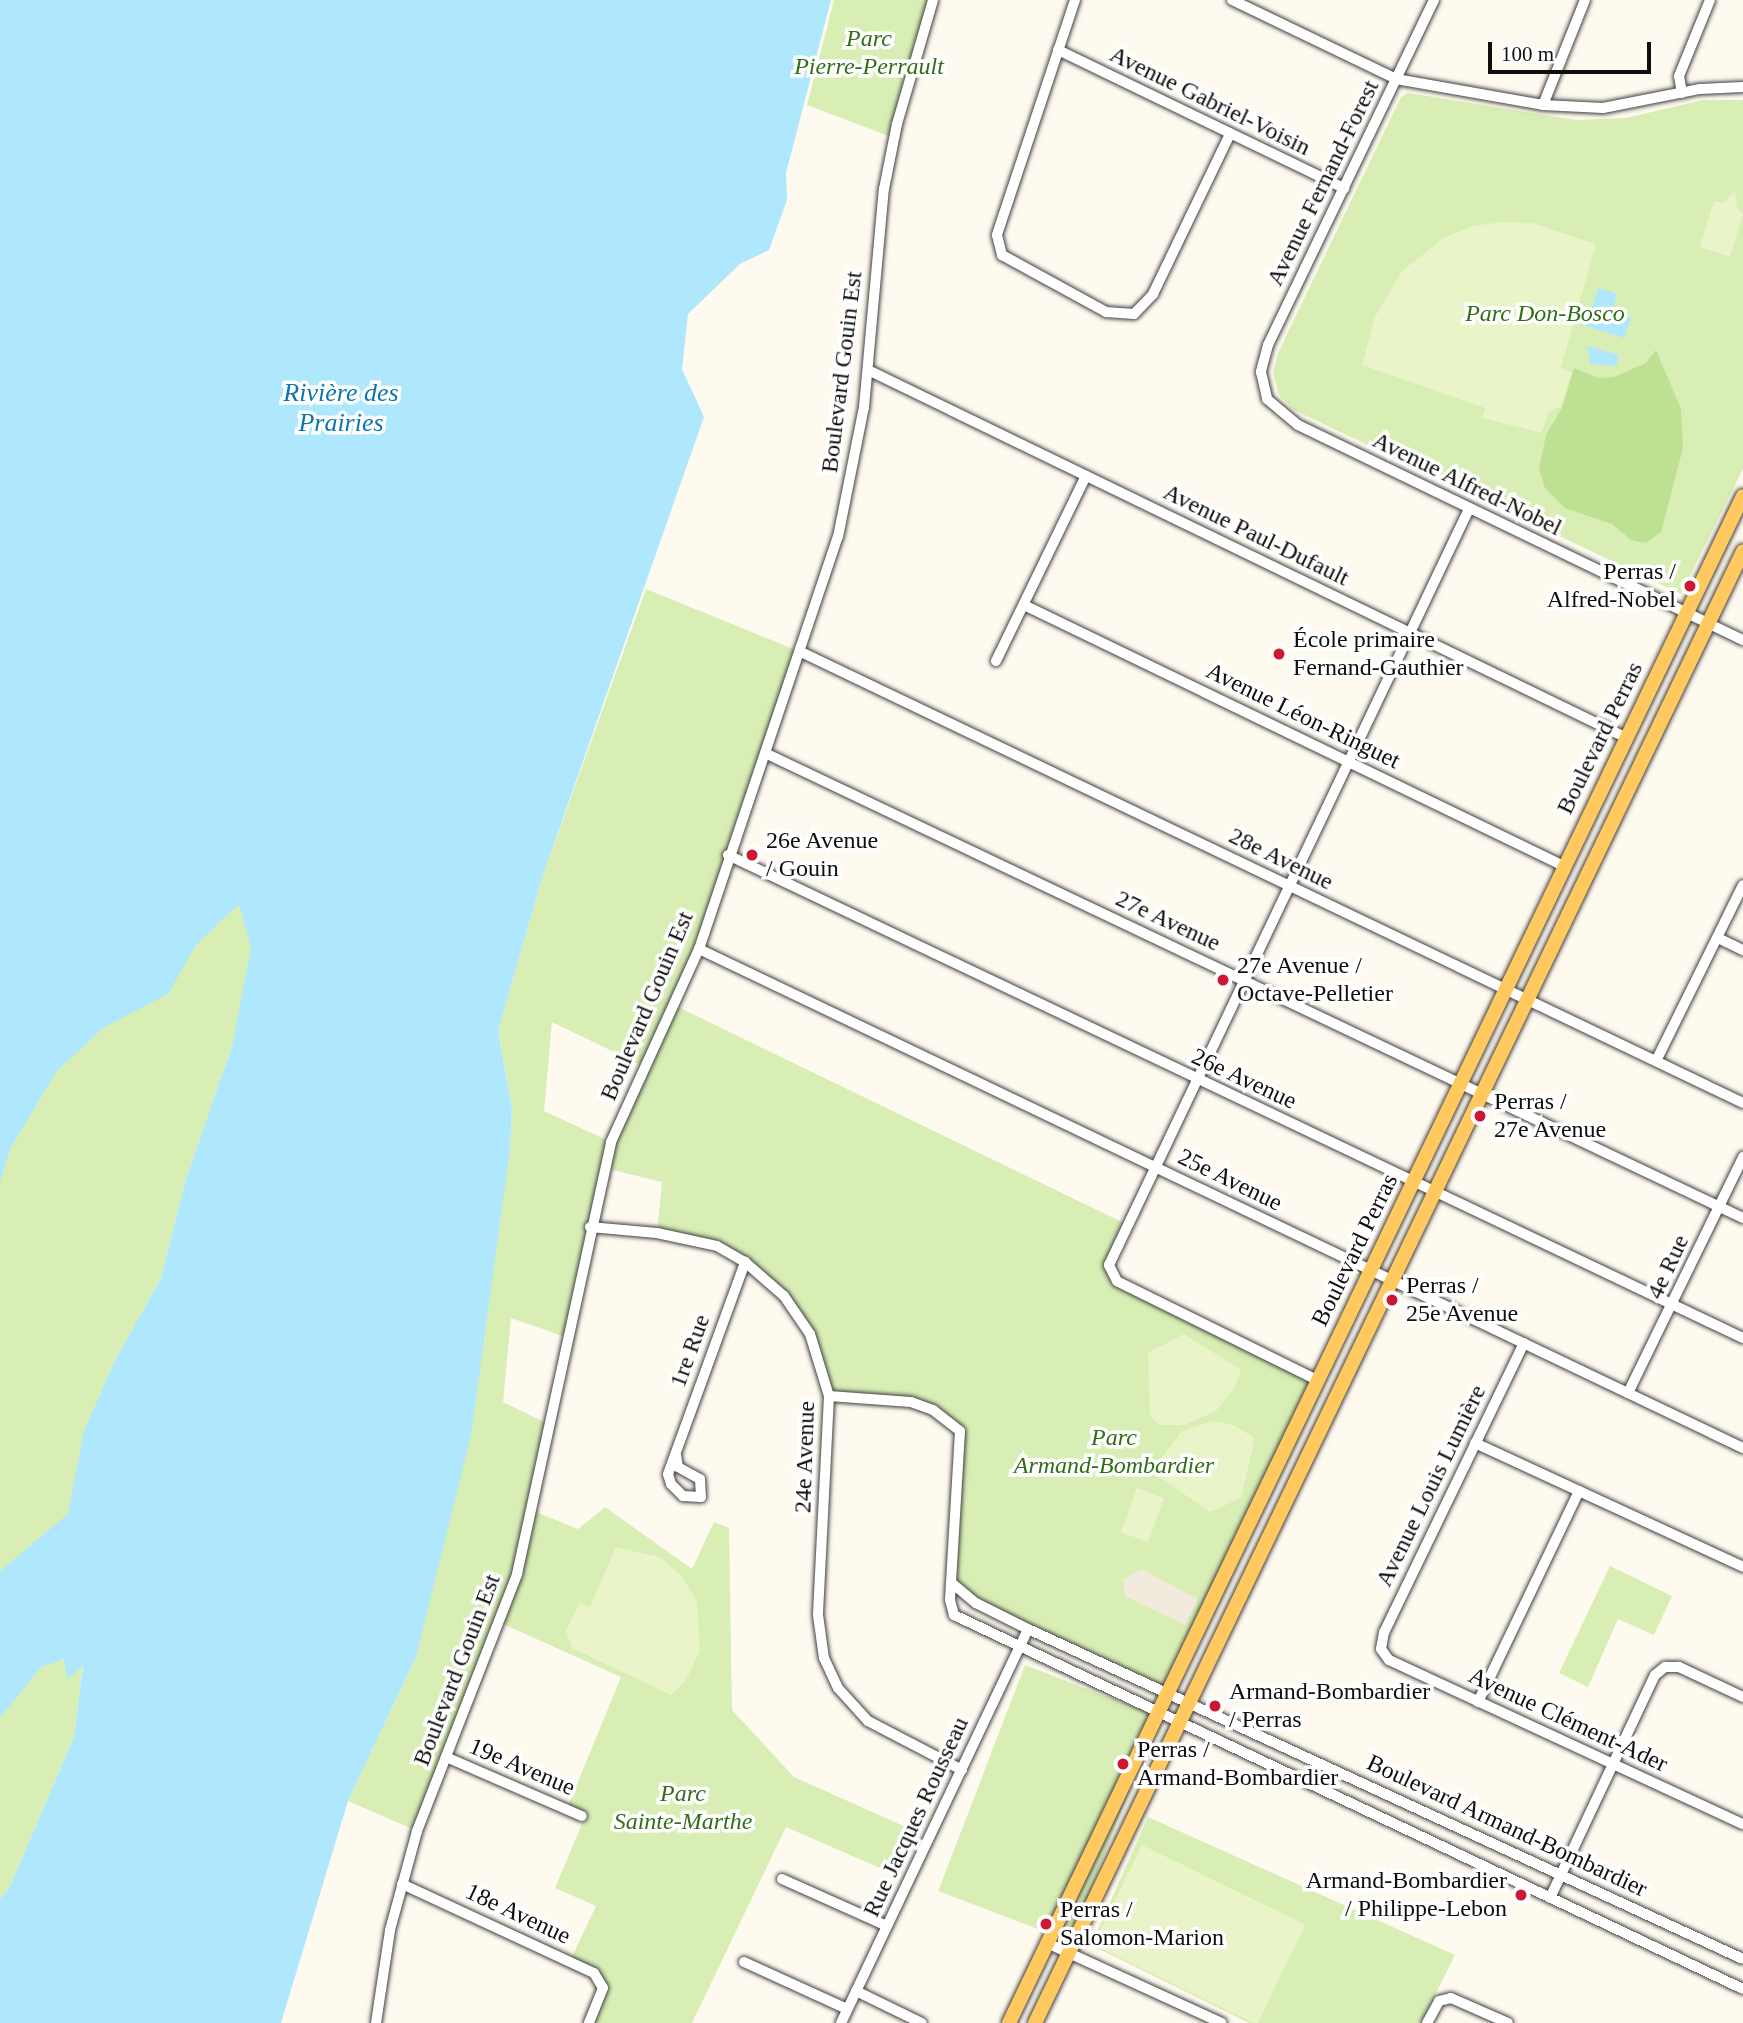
<!DOCTYPE html>
<meta charset="utf-8">
<style>
body{margin:0}
#map{position:relative;width:1743px;height:2023px;overflow:hidden;background:#fffaf0;font-family:"Times New Roman",serif}
div>[style]{position:absolute}
.green>*{inset:0;background:#d8eeb5;transform-origin:0 0}
.forest>*{inset:0;background:#bde092}
.pitch>*{inset:0;background:#e9f4c8;transform-origin:0 0}
.plaza>*{inset:0;background:#f1eadd}
.water>*{inset:0;background:#afe7fc}
.roads{filter:drop-shadow(0 0 2px #414141) drop-shadow(0 0 2px #414141)}
.minor>*{height:10px;margin:-5px;padding:0 5px;transform-origin:5px;border-radius:5px;background:#fff}
.major>*{height:14px;margin:-7px;padding:0 7px;transform-origin:7px;border-radius:7px;background:#ffc960}
.dots>*{width:19px;height:19px;translate:-50% -50%;box-sizing:border-box;border:4px solid #fff;border-radius:50%}
span{translate:-50% -50%;white-space:nowrap;text-align:center;line-height:1.15;-webkit-text-stroke:7px #fff;paint-order:stroke}
.park-label{font-size:24px;color:#326d18;font-style:italic}
.street-label{font-size:24px;color:#0e0e0e}
.poi-label{font-size:24px;color:#0e0e0e}
.right{translate:-100% -50%;text-align:right}
.left{translate:0 -50%;text-align:left}
.water-label{font-size:26px;color:#0b76ad;font-style:italic}
.scale{position:absolute;left:1488px;top:42px;width:163px;height:32px;box-sizing:border-box;border:4px solid #0e0e0e;border-top:0;padding-left:9px;font-size:21px;line-height:24px;white-space:nowrap;color:#0e0e0e;-webkit-text-stroke:5px #fff;paint-order:stroke}
</style>
<div id="map">
<div class="green">
<i style="clip-path:polygon(834px 0,933px 0,894px 138px,807px 105px)"></i>
<i style="clip-path:polygon(1408px 93px,1576px 120px,1626px 118px,1703px 100px,1743px 100px,1743px 469px,1681px 594px,1294px 410px,1279px 395px,1273px 373px,1278px 353px,1401px 97px)"></i>
<i style="clip-path:polygon(evenodd,646px 589px,801px 652px,676px 1006px,1128px 1225px,1111px 1258px,1113px 1276px,1317px 1380px,1168px 1692px,1028px 1629px,953px 1584px,960px 1431px,933px 1410px,829px 1396px,822px 1364px,784px 1296px,717px 1246px,657px 1233px,662px 1182px,609px 1169px,568px 1338px,511px 1318px,503px 1402px,550px 1425px,531px 1510px,578px 1529px,605px 1507px,692px 1569px,714px 1522px,729px 1528px,732px 1710px,794px 1777px,917px 1832px,896px 1875px,786px 1827px,692px 2023px,589px 2023px,602px 1982px,570px 1961px,596px 1906px,555px 1888px,582px 1824px,582px 1816px,568px 1806px,621px 1677px,501px 1623px,417px 1831px,348px 1801px,416px 1657px,510px 1149px,512px 1108px,498px 1031px,543px 875px,646px 589px,552px 1022px,645px 1067px,611px 1142px,544px 1111px,552px 1022px)"></i>
<i style="clip-path:polygon(347px 622px,232px 1046px,186px 1179px,161px 1278px,115px 1360px,85px 1430px,83px 1664px,74px 1737px,10px 1886px,0 1899px,0 707px)"></i>
<i style="clip-path:polygon(1610px 1566px,1672px 1596px,1654px 1635px,1618px 1619px,1588px 1687px,1559px 1673px)"></i>
<i style="left:1025px;top:1665px;width:142px;height:242px;rotate:21deg"></i>
<i style="clip-path:polygon(1148px 1817px,1455px 1955px,1421px 2023px,1249px 2023px,1091px 1945px)"></i>
</div>
<div class="forest">
<i style="clip-path:polygon(1656px 350px,1681px 409px,1683px 448px,1661px 532px,1646px 543px,1631px 540px,1612px 524px,1565px 508px,1545px 488px,1539px 468px,1546px 435px,1562px 408px,1574px 368px,1598px 378px,1614px 377px,1646px 363px)"></i>
</div>
<div class="pitch">
<i style="clip-path:polygon(1735px 190px,1737px 208px,1743px 214px,1730px 257px,1700px 247px,1714px 201px,1723px 203px)"></i>
<i style="clip-path:polygon(1503px 222px,1532px 223px,1596px 244px,1561px 368px,1572px 372px,1561px 406px,1548px 413px,1542px 433px,1482px 418px,1485px 408px,1362px 365px,1375px 317px,1402px 271px,1444px 238px,1472px 226px)"></i>
<i style="clip-path:polygon(1184px 1334px,1241px 1370px,1236px 1385px,1216px 1411px,1184px 1425px,1159px 1425px,1150px 1416px,1148px 1353px)"></i>
<i style="clip-path:polygon(1213px 1421px,1233px 1425px,1255px 1438px,1241px 1498px,1210px 1512px,1157px 1475px,1162px 1457px,1182px 1431px)"></i>
<i style="left:1137px;top:1488px;width:29px;height:47px;rotate:20deg"></i>
<i style="clip-path:polygon(616px 1547px,659px 1557px,682px 1576px,697px 1602px,700px 1651px,686px 1680px,671px 1695px,572px 1648px,566px 1631px,580px 1602px,590px 1607px)"></i>
<i style="left:1142px;top:1845px;width:182px;height:111px;rotate:26deg"></i>
</div>
<div class="plaza">
<i style="clip-path:polygon(1141px 1569px,1198px 1599px,1185px 1625px,1125px 1596px,1123px 1580px)"></i>
</div>
<div class="water">
<i style="clip-path:polygon(0 0,831px 0,786px 173px,787px 200px,769px 250px,740px 264px,688px 314px,682px 369px,704px 417px,543px 875px,498px 1031px,512px 1108px,510px 1149px,471px 1435px,416px 1657px,348px 1801px,281px 2023px,0 2023px,0 1899px,10px 1886px,74px 1737px,83px 1666px,67px 1679px,64px 1659px,41px 1667px,0 1718px,0 1571px,68px 1514px,84px 1431px,115px 1360px,161px 1278px,186px 1179px,232px 1046px,251px 948px,239px 904px,196px 945px,168px 994px,103px 1028px,57px 1071px,10px 1149px,0 1182px)"></i>
<i style="clip-path:polygon(1598px 288px,1617px 294px,1612px 312px,1631px 318px,1624px 338px,1586px 326px)"></i>
<i style="clip-path:polygon(1587px 346px,1619px 355px,1616px 366px,1590px 364px)"></i>
</div>
<div class="roads">
<div class="minor">
<i style="left:1075px;top:0;width:248px;rotate:108.4deg"></i>
<i style="left:997px;top:235px;width:21px;rotate:76deg"></i>
<i style="left:1002px;top:255px;width:119px;rotate:28.7deg"></i>
<i style="left:1106px;top:312px;width:28px;rotate:4deg"></i>
<i style="left:1134px;top:314px;width:28px;rotate:-46deg"></i>
<i style="left:1153px;top:294px;width:178px;rotate:-64.3deg"></i>
<i style="left:1232px;top:0;width:182px;rotate:25.7deg"></i>
<i style="left:1396px;top:79px;width:149px;rotate:10deg"></i>
<i style="left:1543px;top:105px;width:60px;rotate:2.9deg"></i>
<i style="left:1603px;top:108px;width:99px;rotate:-11.1deg"></i>
<i style="left:1700px;top:89px;width:43px;rotate:-2.7deg"></i>
<i style="left:1434px;top:0;width:383px;rotate:115.7deg"></i>
<i style="left:1268px;top:345px;width:28px;rotate:105deg"></i>
<i style="left:1261px;top:372px;width:28px;rotate:77deg"></i>
<i style="left:1267px;top:399px;width:40px;rotate:40deg"></i>
<i style="left:1298px;top:425px;width:494px;rotate:25.8deg"></i>
<i style="left:1058px;top:50px;width:318px;rotate:25.8deg"></i>
<i style="left:1682px;top:93px;width:17px;rotate:-100deg"></i>
<i style="left:1679px;top:76px;width:82px;rotate:-67.8deg"></i>
<i style="left:1543px;top:105px;width:113px;rotate:-68.2deg"></i>
<i style="left:868px;top:370px;width:844px;rotate:25.87deg"></i>
<i style="left:1024px;top:605px;width:600px;rotate:25.8deg"></i>
<i style="left:801px;top:652px;width:1044px;rotate:25.58deg"></i>
<i style="left:996px;top:661px;width:206px;rotate:-64.1deg"></i>
<i style="left:765px;top:753px;width:1083px;rotate:25.43deg"></i>
<i style="left:728px;top:855px;width:1124px;rotate:25.45deg"></i>
<i style="left:1718px;top:938px;width:28px;rotate:26deg"></i>
<i style="left:699px;top:949px;width:1157px;rotate:25.55deg"></i>
<i style="left:1656px;top:1061px;width:196px;rotate:-63.7deg"></i>
<i style="left:590px;top:1227px;width:67px;rotate:5.1deg"></i>
<i style="left:657px;top:1233px;width:61px;rotate:12.2deg"></i>
<i style="left:717px;top:1246px;width:32px;rotate:30deg"></i>
<i style="left:745px;top:1262px;width:52px;rotate:41.1deg"></i>
<i style="left:784px;top:1296px;width:46px;rotate:55.6deg"></i>
<i style="left:810px;top:1334px;width:65px;rotate:73deg"></i>
<i style="left:829px;top:1396px;width:219px;rotate:92.9deg"></i>
<i style="left:818px;top:1615px;width:43px;rotate:82.1deg"></i>
<i style="left:824px;top:1658px;width:33px;rotate:65deg"></i>
<i style="left:838px;top:1688px;width:45px;rotate:47.7deg"></i>
<i style="left:868px;top:1721px;width:106px;rotate:27.5deg"></i>
<i style="left:1524px;top:1343px;width:321px;rotate:115.8deg"></i>
<i style="left:1384px;top:1632px;width:17px;rotate:100deg"></i>
<i style="left:1381px;top:1649px;width:14px;rotate:54deg"></i>
<i style="left:1389px;top:1660px;width:390px;rotate:24.9deg"></i>
<i style="left:1317px;top:1380px;width:223px;rotate:-153.7deg"></i>
<i style="left:1117px;top:1281px;width:18px;rotate:-117deg"></i>
<i style="left:1109px;top:1265px;width:837px;rotate:-64.54deg"></i>
<i style="left:1628px;top:1393px;width:263px;rotate:-64deg"></i>
<i style="left:829px;top:1396px;width:82px;rotate:4.2deg"></i>
<i style="left:911px;top:1402px;width:23px;rotate:20deg"></i>
<i style="left:933px;top:1410px;width:34px;rotate:38deg"></i>
<i style="left:960px;top:1431px;width:169px;rotate:93.4deg"></i>
<i style="left:950px;top:1600px;width:16px;rotate:75deg"></i>
<i style="left:954px;top:1615px;width:873px;rotate:25.36deg"></i>
<i style="left:1475px;top:1443px;width:295px;rotate:24.8deg"></i>
<i style="left:676px;top:1455px;width:12px;rotate:81deg"></i>
<i style="left:678px;top:1467px;width:25px;rotate:29deg"></i>
<i style="left:700px;top:1479px;width:18px;rotate:87deg"></i>
<i style="left:701px;top:1497px;width:18px;rotate:-177deg"></i>
<i style="left:683px;top:1496px;width:17px;rotate:-135deg"></i>
<i style="left:671px;top:1484px;width:10px;rotate:-107deg"></i>
<i style="left:668px;top:1474px;width:226px;rotate:-70deg"></i>
<i style="left:953px;top:1584px;width:30px;rotate:40deg"></i>
<i style="left:976px;top:1603px;width:58px;rotate:26.6deg"></i>
<i style="left:1028px;top:1629px;width:787px;rotate:24.78deg"></i>
<i style="left:1478px;top:1702px;width:234px;rotate:-64.4deg"></i>
<i style="left:446px;top:1757px;width:148px;rotate:23.5deg"></i>
<i style="left:782px;top:1879px;width:115px;rotate:24.1deg"></i>
<i style="left:402px;top:1884px;width:212px;rotate:24.9deg"></i>
<i style="left:594px;top:1973px;width:17px;rotate:59deg"></i>
<i style="left:603px;top:1988px;width:38px;rotate:112deg"></i>
<i style="left:1550px;top:1898px;width:246px;rotate:-64.8deg"></i>
<i style="left:1655px;top:1675px;width:13px;rotate:-39deg"></i>
<i style="left:1665px;top:1667px;width:14px"></i>
<i style="left:1679px;top:1667px;width:71px;rotate:25.1deg"></i>
<i style="left:1047px;top:1943px;width:192px;rotate:24.6deg"></i>
<i style="left:744px;top:1962px;width:113px;rotate:24.5deg"></i>
<i style="left:856px;top:1991px;width:73px;rotate:25.9deg"></i>
<i style="left:376px;top:2023px;width:94px;rotate:-81.4deg"></i>
<i style="left:390px;top:1930px;width:103px;rotate:-74.7deg"></i>
<i style="left:417px;top:1831px;width:276px;rotate:-68.7deg"></i>
<i style="left:517px;top:1574px;width:442px;rotate:-77.7deg"></i>
<i style="left:611px;top:1142px;width:212px;rotate:-65.5deg"></i>
<i style="left:699px;top:949px;width:435px;rotate:-71.4deg"></i>
<i style="left:838px;top:537px;width:133px;rotate:-78.7deg"></i>
<i style="left:864px;top:407px;width:219px;rotate:-84.8deg"></i>
<i style="left:884px;top:189px;width:66px;rotate:-78.7deg"></i>
<i style="left:897px;top:124px;width:129px;rotate:-73.8deg"></i>
<i style="left:841px;top:2023px;width:436px;rotate:-64.6deg"></i>
<i style="left:1427px;top:2023px;width:25px;rotate:-61deg"></i>
<i style="left:1439px;top:2001px;width:12px;rotate:-14deg"></i>
<i style="left:1451px;top:1998px;width:62px;rotate:23.7deg"></i>
</div>
<div class="major">
<i style="left:1009px;top:2023px;width:1694px;rotate:-64.33deg"></i>
<i style="left:1035px;top:2023px;width:1633px;rotate:-64.31deg"></i>
</div>
</div>
<div class="dots">
<i style="left:1690px;top:586px;background:#cc1832"></i>
<i style="left:1279px;top:654px;background:#cc1832"></i>
<i style="left:752px;top:855px;background:#cc1832"></i>
<i style="left:1223px;top:980px;background:#cc1832"></i>
<i style="left:1480px;top:1116px;background:#cc1832"></i>
<i style="left:1392px;top:1300px;background:#cc1832"></i>
<i style="left:1215px;top:1706px;background:#cc1832"></i>
<i style="left:1123px;top:1764px;background:#cc1832"></i>
<i style="left:1521px;top:1895px;background:#cc1832"></i>
<i style="left:1046px;top:1924px;background:#cc1832"></i>
</div>
<div class="park-label">
<span style="left:869px;top:53px">Parc<br>Pierre-Perrault</span>
<span style="left:1545px;top:314px">Parc Don-Bosco</span>
<span style="left:1114px;top:1452px">Parc<br>Armand-Bombardier</span>
<span style="left:683px;top:1808px">Parc<br>Sainte-Marthe</span>
</div>
<div class="street-label">
<span style="left:1210px;top:101px;rotate:26deg">Avenue Gabriel-Voisin</span>
<span style="left:1323px;top:183px;rotate:-64deg">Avenue Fernand-Forest</span>
<span style="left:842px;top:372px;rotate:-83deg">Boulevard Gouin Est</span>
<span style="left:1467px;top:484px;rotate:26deg">Avenue Alfred-Nobel</span>
<span style="left:1256px;top:535px;rotate:26deg">Avenue Paul-Dufault</span>
<span style="left:1303px;top:716px;rotate:26deg">Avenue Léon-Ringuet</span>
<span style="left:1600px;top:738px;rotate:-64deg">Boulevard Perras</span>
<span style="left:1281px;top:859px;rotate:26deg">28e Avenue</span>
<span style="left:1168px;top:921px;rotate:25deg">27e Avenue</span>
<span style="left:647px;top:1006px;rotate:-67deg">Boulevard Gouin Est</span>
<span style="left:1244px;top:1079px;rotate:25deg">26e Avenue</span>
<span style="left:1230px;top:1180px;rotate:26deg">25e Avenue</span>
<span style="left:1355px;top:1250px;rotate:-64deg">Boulevard Perras</span>
<span style="left:1668px;top:1267px;rotate:-65deg">4e Rue</span>
<span style="left:690px;top:1351px;rotate:-70deg">1re Rue</span>
<span style="left:805px;top:1457px;rotate:-88deg">24e Avenue</span>
<span style="left:1431px;top:1486px;rotate:-64deg">Avenue Louis Lumière</span>
<span style="left:457px;top:1670px;rotate:-69deg">Boulevard Gouin Est</span>
<span style="left:1568px;top:1720px;rotate:25deg">Avenue Clément-Ader</span>
<span style="left:522px;top:1767px;rotate:23deg">19e Avenue</span>
<span style="left:916px;top:1817px;rotate:-65deg">Rue Jacques Rousseau</span>
<span style="left:1507px;top:1826px;rotate:25deg">Boulevard Armand-Bombardier</span>
<span style="left:518px;top:1914px;rotate:25deg">18e Avenue</span>
</div>
<div class="poi-label">
<span class="right" style="left:1676px;top:586px">Perras /<br>Alfred-Nobel</span>
<span class="left" style="left:1293px;top:654px">École primaire<br>Fernand-Gauthier</span>
<span class="left" style="left:766px;top:855px">26e Avenue<br>/ Gouin</span>
<span class="left" style="left:1237px;top:980px">27e Avenue /<br>Octave-Pelletier</span>
<span class="left" style="left:1494px;top:1116px">Perras /<br>27e Avenue</span>
<span class="left" style="left:1406px;top:1300px">Perras /<br>25e Avenue</span>
<span class="left" style="left:1229px;top:1706px">Armand-Bombardier<br>/ Perras</span>
<span class="left" style="left:1137px;top:1764px">Perras /<br>Armand-Bombardier</span>
<span class="right" style="left:1507px;top:1895px">Armand-Bombardier<br>/ Philippe-Lebon</span>
<span class="left" style="left:1060px;top:1924px">Perras /<br>Salomon-Marion</span>
</div>
<div class="water-label">
<span style="left:341px;top:408px">Rivière des<br>Prairies</span>
</div>
<div class="scale">100 m</div>
</div>
